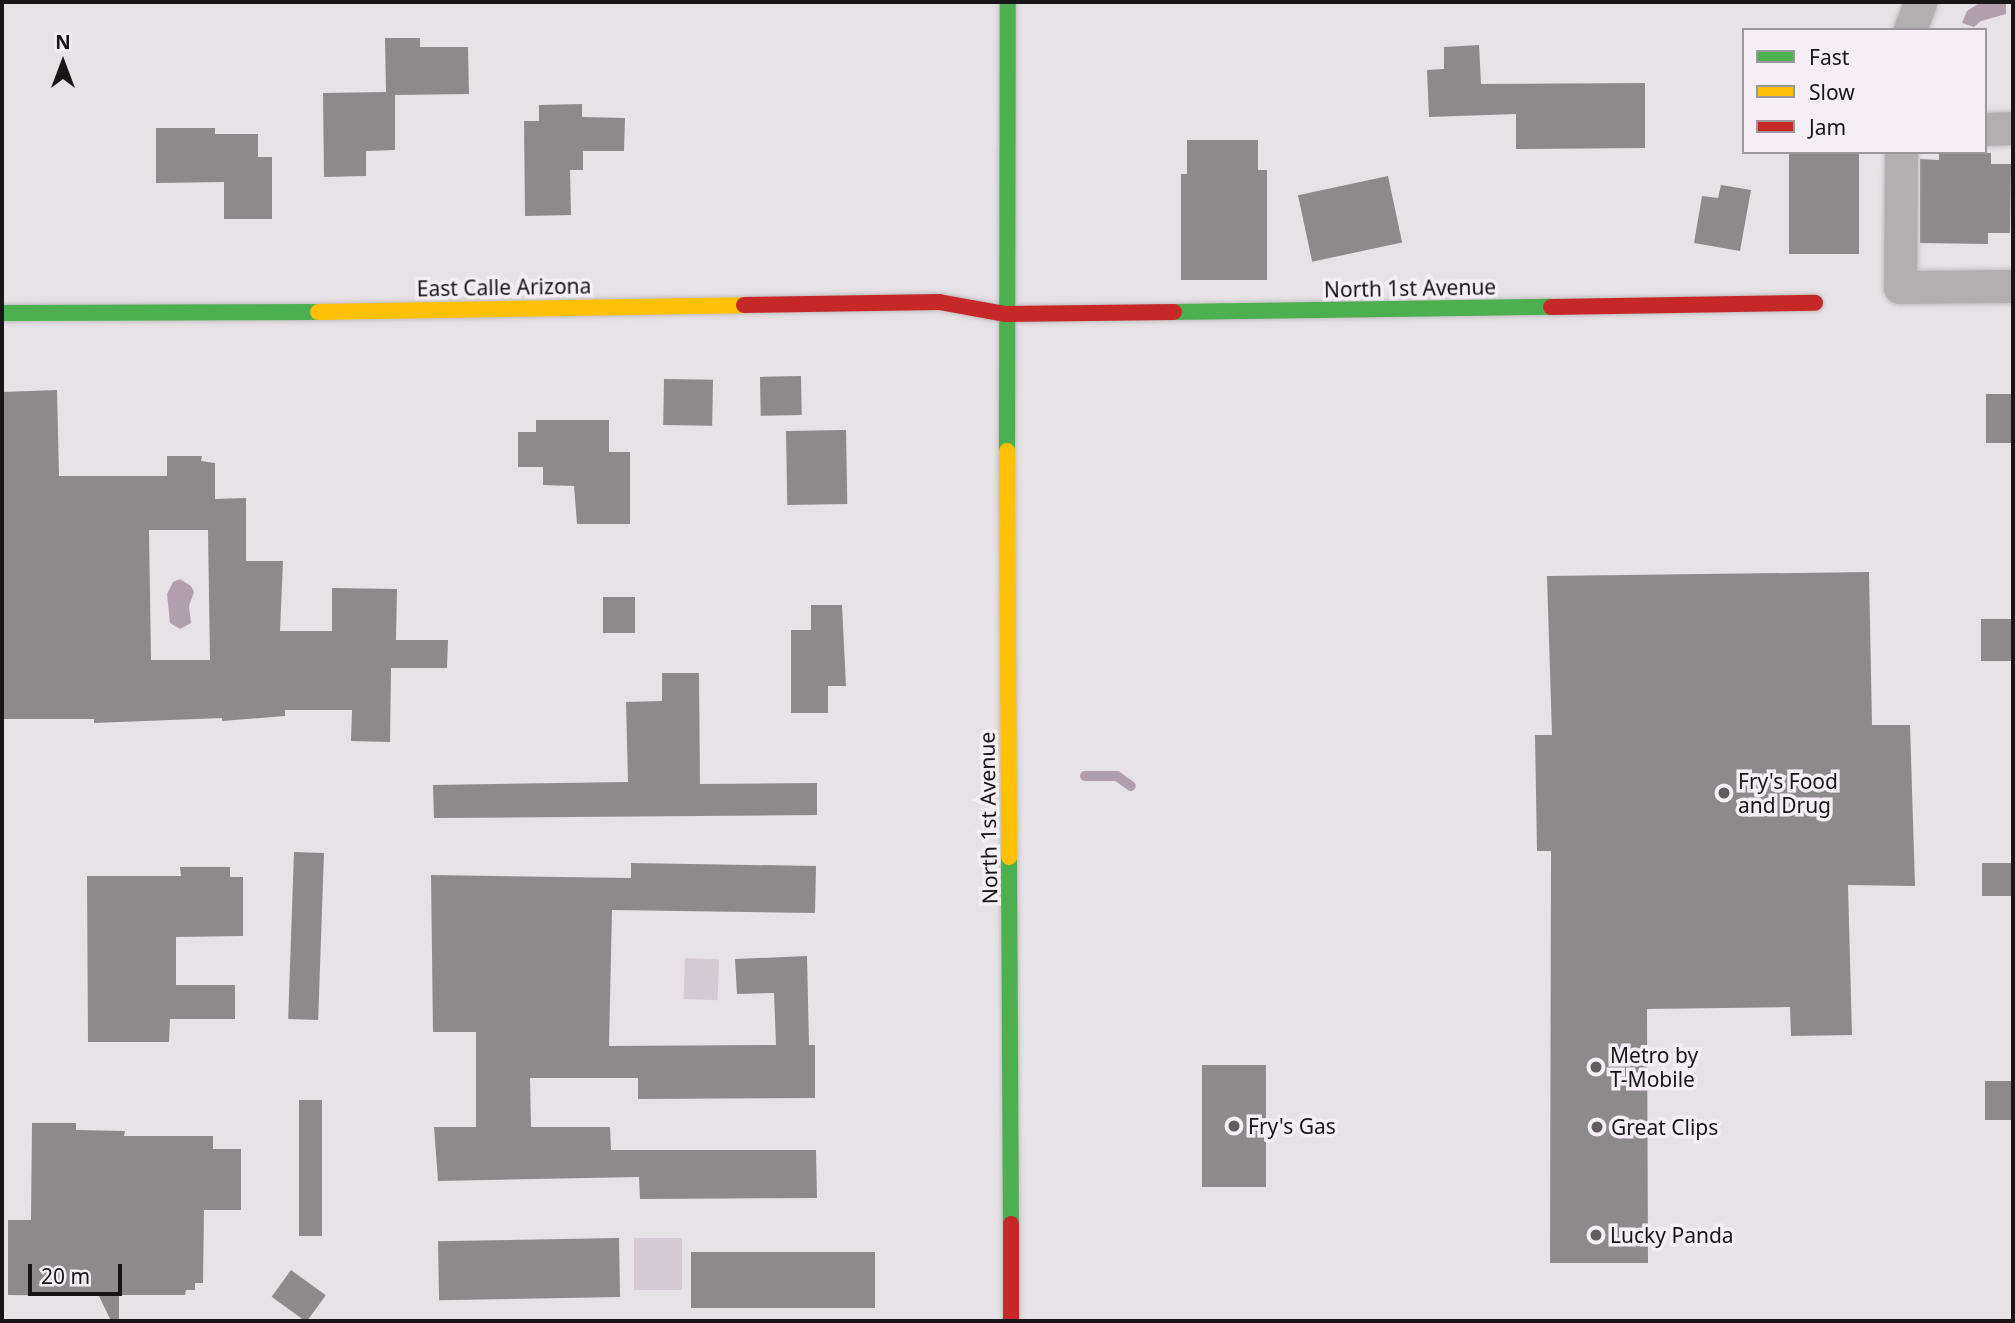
<!DOCTYPE html>
<style>
body{margin:0}
#map{position:relative;width:2015px;height:1323px;overflow:hidden;background:#e7e2e6;font-family:"Noto Sans",sans-serif}
div>[style]{position:absolute}
.green>*{inset:0;background:#d5cad3;transform-origin:0 0}
.water>*{inset:0;background:#b29fae}
.stream>*{height:10px;margin:-5px;padding:0 5px;transform-origin:5px;border-radius:5px;background:#b29fae}
.building>*{inset:0;background:#8d8a8c;transform-origin:0 0}
.roads{filter:drop-shadow(0 0 2px #c1bec0) drop-shadow(0 0 2px #c1bec0)}
.street>*{height:33px;margin:-16.5px;padding:0 16.5px;transform-origin:16.5px;border-radius:16.5px;background:#b1afb0}
.fast>*{height:16px;margin:-8px;padding:0 8px;transform-origin:8px;border-radius:8px;background:#4caf50}
.slow>*{height:16px;margin:-8px;padding:0 8px;transform-origin:8px;border-radius:8px;background:#ffc107}
.jam>*{height:16px;margin:-8px;padding:0 8px;transform-origin:8px;border-radius:8px;background:#c62828}
.dots>*{width:19px;height:19px;translate:-50% -50%;box-sizing:border-box;border:4px solid #f5eef4;border-radius:50%}
span{translate:-50% -50%;white-space:nowrap;text-align:center;line-height:1.15;-webkit-text-stroke:7px #f5eef4;paint-order:stroke}
.street-label{font-size:21px;color:#171516}
.poi-label{font-size:21px;color:#171516}
.left{translate:0 -50%;text-align:left}
.frame{position:absolute;inset:0;border:4px solid #171516;pointer-events:none}
.legend{position:absolute;left:1742px;top:28px;width:245px;height:126px;box-sizing:border-box;background:#f5eef4;border:2px solid #9c979b;margin:0;padding:9px 12px;list-style:none;font-size:21px;color:#171516}
.legend li{display:flex;align-items:center;gap:14px;height:35px}
.legend b{width:35px;border:2px solid #9c979b}
.north{position:absolute;left:28px;top:28px;width:70px;height:70px;-webkit-text-stroke:5px #f5eef4;paint-order:stroke;rotate:0deg;font-size:19px;font-weight:700;line-height:28px;text-align:center;color:#171516}
.north::after{content:'';display:block;margin:auto;width:24px;height:32px;background:#171516;clip-path:polygon(50% 0,100% 100%,50% 72%,0 100%)}
.scale{position:absolute;left:28px;top:1264px;width:94px;height:32px;box-sizing:border-box;border:4px solid #171516;border-top:0;padding-left:9px;font-size:21px;line-height:24px;white-space:nowrap;color:#171516;-webkit-text-stroke:5px #f5eef4;paint-order:stroke}
</style>
<div id="map">
<div class="green">
<i style="left:685px;top:958px;width:34px;height:41px;rotate:2deg"></i>
<i style="left:634px;top:1238px;width:48px;height:52px"></i>
</div>
<div class="water">
<i style="clip-path:polygon(2006px 2px,2006px 14px,1981px 21px,1974px 27px,1962px 23px,1967px 11px,1978px 4px)"></i>
<i style="clip-path:polygon(180px 579px,191px 586px,194px 592px,189px 606px,191px 623px,180px 629px,170px 623px,167px 594px,173px 582px)"></i>
</div>
<div class="stream">
<i style="left:1085px;top:776px;width:32px"></i>
<i style="left:1117px;top:776px;width:17px;rotate:36deg"></i>
</div>
<div class="building">
<i style="clip-path:polygon(385px 38px,420px 38px,420px 47px,468px 47px,469px 94px,395px 95px,395px 150px,366px 151px,366px 176px,324px 177px,323px 93px,386px 92px)"></i>
<i style="clip-path:polygon(1479px 45px,1481px 84px,1645px 83px,1645px 148px,1516px 149px,1516px 114px,1429px 117px,1427px 70px,1444px 69px,1444px 47px)"></i>
<i style="clip-path:polygon(582px 104px,582px 117px,625px 118px,624px 151px,583px 151px,583px 170px,570px 170px,571px 215px,525px 216px,524px 121px,539px 121px,539px 105px)"></i>
<i style="clip-path:polygon(156px 128px,215px 128px,215px 134px,258px 134px,258px 157px,272px 157px,272px 219px,224px 219px,224px 182px,156px 183px)"></i>
<i style="clip-path:polygon(1187px 140px,1258px 140px,1258px 170px,1267px 170px,1267px 280px,1181px 280px,1181px 174px,1187px 174px)"></i>
<i style="left:1789px;top:152px;width:70px;height:102px"></i>
<i style="clip-path:polygon(1939px 152px,1991px 153px,1991px 164px,2011px 164px,2010px 233px,1988px 233px,1988px 244px,1920px 243px,1920px 159px,1939px 160px)"></i>
<i style="left:1388px;top:176px;width:68px;height:92px;rotate:78deg"></i>
<i style="clip-path:polygon(1721px 185px,1751px 190px,1740px 251px,1694px 243px,1702px 196px,1718px 198px)"></i>
<i style="left:801px;top:376px;width:39px;height:41px;rotate:89deg"></i>
<i style="left:664px;top:379px;width:49px;height:46px;rotate:1deg"></i>
<i style="clip-path:polygon(evenodd,57px 390px,59px 476px,167px 476px,167px 456px,202px 456px,201px 461px,215px 463px,215px 499px,246px 498px,246px 561px,283px 561px,280px 631px,332px 631px,332px 588px,397px 589px,396px 640px,448px 640px,447px 668px,391px 668px,390px 742px,351px 741px,352px 710px,285px 710px,285px 716px,222px 721px,222px 718px,94px 723px,94px 719px,4px 719px,2px 392px,57px 390px,149px 530px,208px 530px,210px 660px,151px 660px,149px 530px)"></i>
<i style="left:1986px;top:394px;width:27px;height:49px"></i>
<i style="clip-path:polygon(536px 420px,609px 420px,609px 452px,630px 452px,630px 524px,577px 524px,574px 486px,543px 485px,543px 467px,518px 467px,518px 432px,536px 432px)"></i>
<i style="left:846px;top:430px;width:74px;height:60px;rotate:89deg"></i>
<i style="clip-path:polygon(1869px 572px,1872px 725px,1910px 725px,1915px 886px,1848px 885px,1852px 1035px,1791px 1036px,1790px 1007px,1647px 1009px,1648px 1263px,1550px 1263px,1551px 851px,1537px 851px,1535px 735px,1552px 735px,1547px 576px)"></i>
<i style="left:603px;top:597px;width:32px;height:36px"></i>
<i style="clip-path:polygon(811px 605px,842px 605px,846px 686px,828px 686px,828px 713px,791px 713px,791px 630px,811px 630px)"></i>
<i style="left:1981px;top:619px;width:32px;height:42px"></i>
<i style="clip-path:polygon(662px 673px,699px 673px,700px 784px,817px 783px,817px 815px,434px 818px,433px 785px,628px 782px,626px 702px,662px 701px)"></i>
<i style="left:294px;top:852px;width:30px;height:167px;rotate:2deg"></i>
<i style="clip-path:polygon(631px 863px,816px 866px,815px 913px,612px 910px,609px 1046px,776px 1045px,774px 993px,737px 994px,735px 959px,807px 956px,809px 1045px,815px 1045px,815px 1098px,638px 1099px,638px 1078px,530px 1078px,531px 1127px,610px 1127px,611px 1150px,816px 1150px,817px 1198px,640px 1199px,639px 1177px,438px 1181px,434px 1127px,476px 1127px,476px 1032px,433px 1032px,431px 875px,631px 878px)"></i>
<i style="left:2013px;top:863px;width:33px;height:31px;rotate:90deg"></i>
<i style="clip-path:polygon(180px 867px,230px 867px,230px 877px,243px 877px,243px 936px,176px 937px,176px 985px,235px 985px,235px 1019px,170px 1019px,169px 1042px,88px 1042px,87px 876px,181px 876px)"></i>
<i style="left:1202px;top:1065px;width:64px;height:122px"></i>
<i style="left:2013px;top:1081px;width:39px;height:28px;rotate:90deg"></i>
<i style="left:299px;top:1100px;width:23px;height:136px"></i>
<i style="clip-path:polygon(32px 1123px,76px 1123px,76px 1130px,125px 1131px,124px 1136px,213px 1136px,213px 1149px,241px 1149px,241px 1210px,204px 1210px,203px 1283px,195px 1283px,195px 1290px,186px 1290px,185px 1295px,119px 1295px,119px 1321px,111px 1321px,99px 1296px,8px 1295px,8px 1220px,31px 1220px)"></i>
<i style="left:619px;top:1238px;width:59px;height:181px;rotate:89deg"></i>
<i style="left:691px;top:1252px;width:184px;height:56px"></i>
<i style="left:291px;top:1270px;width:43px;height:33px;rotate:36deg"></i>
</div>
<div class="roads">
<div class="street">
<i style="left:1910px;top:30px;width:30px;rotate:-70deg"></i>
<i style="left:1985px;top:129px;width:28px;rotate:-2deg"></i>
<i style="left:1901px;top:152px;width:135px;rotate:90.4deg"></i>
<i style="left:1900px;top:287px;width:113px;rotate:-0.5deg"></i>
</div>
<div class="fast">
<i style="left:1174px;top:312px;width:377px;rotate:-0.8deg"></i>
<i style="left:2px;top:313px;width:316px;rotate:-0.2deg"></i>
<i style="left:1007px;top:451px;width:449px;rotate:-89.9deg"></i>
<i style="left:1009px;top:857px;width:367px;rotate:89.7deg"></i>
</div>
<div class="slow">
<i style="left:318px;top:312px;width:426px;rotate:-0.9deg"></i>
<i style="left:1007px;top:451px;width:406px;rotate:89.7deg"></i>
</div>
<div class="jam">
<i style="left:744px;top:305px;width:195px;rotate:-0.9deg"></i>
<i style="left:939px;top:302px;width:68px;rotate:10.2deg"></i>
<i style="left:1006px;top:314px;width:168px;rotate:-0.7deg"></i>
<i style="left:1551px;top:307px;width:264px;rotate:-0.9deg"></i>
<i style="left:1011px;top:1224px;width:97px;rotate:90deg"></i>
</div>
</div>
<div class="dots">
<i style="left:1724px;top:793px;background:#605d5f"></i>
<i style="left:1596px;top:1067px;background:#605d5f"></i>
<i style="left:1234px;top:1126px;background:#605d5f"></i>
<i style="left:1597px;top:1127px;background:#605d5f"></i>
<i style="left:1596px;top:1235px;background:#605d5f"></i>
</div>
<div class="street-label">
<span style="left:504px;top:287px;rotate:-1deg">East Calle Arizona</span>
<span style="left:1410px;top:288px;rotate:-1deg">North 1st Avenue</span>
<span style="left:988px;top:818px;rotate:-91deg">North 1st Avenue</span>
</div>
<div class="poi-label">
<span class="left" style="left:1738px;top:793px">Fry's Food<br>and Drug</span>
<span class="left" style="left:1610px;top:1067px">Metro by<br>T-Mobile</span>
<span class="left" style="left:1248px;top:1126px">Fry's Gas</span>
<span class="left" style="left:1611px;top:1127px">Great Clips</span>
<span class="left" style="left:1610px;top:1235px">Lucky Panda</span>
</div>
<div class="frame"></div>
<ul class="legend">
<li><b style="height:9px;background:#4caf50"></b>Fast</li>
<li><b style="height:9px;background:#ffc107"></b>Slow</li>
<li><b style="height:9px;background:#c62828"></b>Jam</li>
</ul>
<div class="north">N</div>
<div class="scale">20 m</div>
</div>
